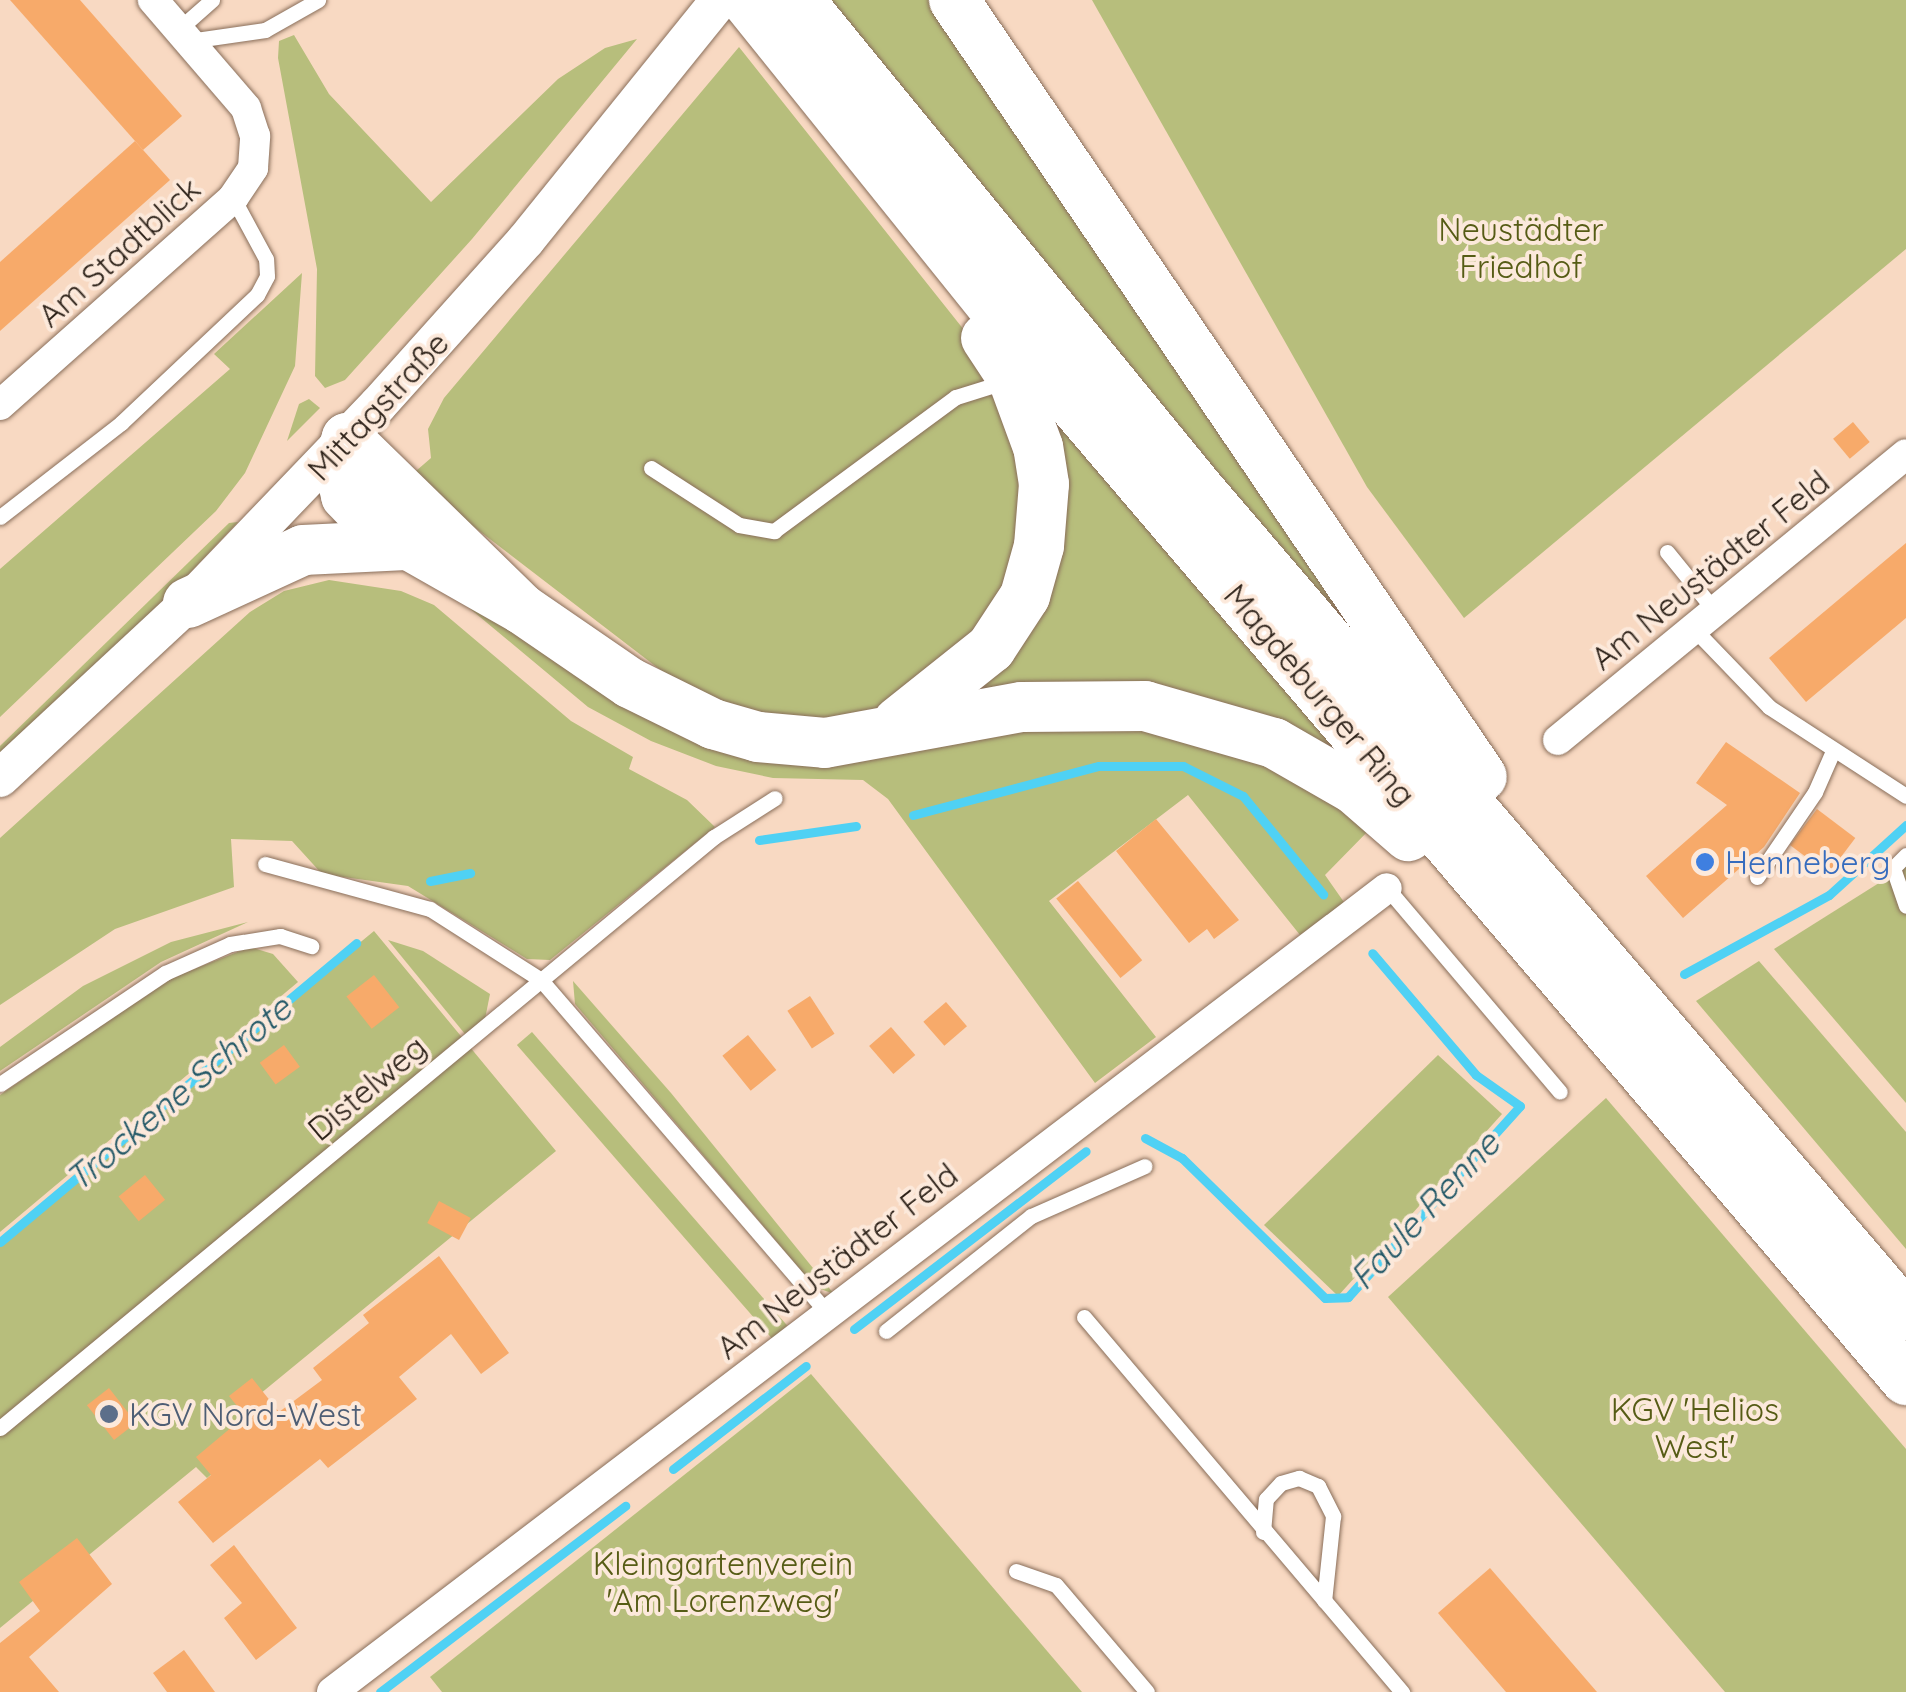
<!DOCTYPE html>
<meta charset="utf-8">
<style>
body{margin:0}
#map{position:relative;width:1906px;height:1692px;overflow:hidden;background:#f8d9c2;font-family:Quicksand,sans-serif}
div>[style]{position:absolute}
.green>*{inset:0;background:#b7be7c;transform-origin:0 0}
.stream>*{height:9px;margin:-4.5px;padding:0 4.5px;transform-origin:4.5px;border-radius:4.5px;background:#4fd1f4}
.building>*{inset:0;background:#f7aa6a;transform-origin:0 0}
.roads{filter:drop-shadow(0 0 2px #896e5a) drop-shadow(0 0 2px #896e5a)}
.service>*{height:15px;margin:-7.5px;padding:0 7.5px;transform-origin:7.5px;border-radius:7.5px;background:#fff}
.minor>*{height:30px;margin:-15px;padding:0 15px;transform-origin:15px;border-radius:15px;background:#fff}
.tertiary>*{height:38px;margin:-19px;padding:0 19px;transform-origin:19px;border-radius:19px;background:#fff}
.trunk>*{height:50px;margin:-25px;padding:0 25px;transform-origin:25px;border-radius:25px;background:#fff}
.dots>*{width:28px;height:28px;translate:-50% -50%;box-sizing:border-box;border:5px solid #fce9db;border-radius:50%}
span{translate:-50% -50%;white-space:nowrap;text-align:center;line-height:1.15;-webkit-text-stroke:8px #fce9db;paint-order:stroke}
.park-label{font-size:32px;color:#565c15}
.street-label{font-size:32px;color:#2e231a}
.shop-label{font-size:32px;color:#366cbe}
.left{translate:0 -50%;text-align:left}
.service-label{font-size:32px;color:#4e5e75}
.water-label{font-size:35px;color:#245968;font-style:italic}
</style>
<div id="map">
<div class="green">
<i style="clip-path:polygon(828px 0,930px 0,1441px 743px)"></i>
<i style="clip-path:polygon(1092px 0,1906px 0,1906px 249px,1464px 618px,1367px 487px)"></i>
<i style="clip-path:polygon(294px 35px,329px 94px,431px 202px,558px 79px,605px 48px,637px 39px,472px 239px,345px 380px,325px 388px,315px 376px,317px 269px,278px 58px,279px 41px)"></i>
<i style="clip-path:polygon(739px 47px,972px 340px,1000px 387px,1029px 514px,995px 618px,882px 710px,811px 723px,715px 702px,667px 675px,409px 477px,431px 458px,428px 429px,444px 398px)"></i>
<i style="clip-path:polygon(302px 273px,295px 366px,245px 473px,216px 511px,0 717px,0 569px,230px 369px,214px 354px)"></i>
<i style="clip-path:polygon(1026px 376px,1377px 790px,1310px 748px,958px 695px,1018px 636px)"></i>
<i style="clip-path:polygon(309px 399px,320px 408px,287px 441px,299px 404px)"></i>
<i style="clip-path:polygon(238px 522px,157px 608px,0 756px,0 746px,229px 523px)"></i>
<i style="clip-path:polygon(329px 580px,401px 591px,434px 605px,571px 721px,633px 757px,629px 769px,687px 800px,715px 827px,550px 960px,527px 959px,408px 886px,322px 874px,292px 841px,231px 839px,234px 887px,115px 929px,0 1005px,0 838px,250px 612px,284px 591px)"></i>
<i style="clip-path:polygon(462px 602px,676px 727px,1142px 730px,1265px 758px,1372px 827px,1325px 875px,1346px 905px,1300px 935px,1188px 795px,1049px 901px,1156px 1037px,1095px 1083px,888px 799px,863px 780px,773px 778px,716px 766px,651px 741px,588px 707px)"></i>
<i style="clip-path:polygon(1906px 866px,1906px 1103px,1774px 949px)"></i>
<i style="clip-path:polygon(248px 922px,161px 962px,0 1071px,0 1047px,83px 986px,171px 942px)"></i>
<i style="clip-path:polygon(374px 931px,556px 1151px,260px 1394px,279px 1418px,207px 1478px,196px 1467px,0 1628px,0 1240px)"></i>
<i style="clip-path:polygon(388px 940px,423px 951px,490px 994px,485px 1019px,465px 1034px)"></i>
<i style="clip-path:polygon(250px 947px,273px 954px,298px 982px,0 1232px,0 1095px,169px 979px)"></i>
<i style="clip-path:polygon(1759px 961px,1906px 1132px,1906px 1249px,1696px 1001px)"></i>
<i style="clip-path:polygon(573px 981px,671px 1093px,834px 1294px,815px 1287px,575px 1004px)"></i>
<i style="left:532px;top:1032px;width:389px;height:20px;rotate:49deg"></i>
<i style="clip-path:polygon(1438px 1055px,1502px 1114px,1338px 1296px,1264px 1225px)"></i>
<i style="clip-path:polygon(1606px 1098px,1906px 1449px,1906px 1692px,1725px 1692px,1388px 1297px)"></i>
<i style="clip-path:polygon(811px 1374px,1082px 1692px,442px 1692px,430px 1677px)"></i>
</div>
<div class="stream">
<i style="left:913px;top:815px;width:192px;rotate:-14.8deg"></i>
<i style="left:1099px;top:766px;width:84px"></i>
<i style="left:1183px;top:766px;width:67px;rotate:26.6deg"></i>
<i style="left:1243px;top:796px;width:127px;rotate:50.8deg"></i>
<i style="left:759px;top:840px;width:98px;rotate:-8.2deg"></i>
<i style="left:430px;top:881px;width:41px;rotate:-11.3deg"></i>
<i style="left:1684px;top:974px;width:165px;rotate:-28.6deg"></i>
<i style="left:1829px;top:895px;width:104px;rotate:-42.3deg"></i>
<i style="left:1145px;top:1138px;width:42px;rotate:28.4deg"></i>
<i style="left:1182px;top:1158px;width:200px;rotate:44.4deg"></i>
<i style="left:1325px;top:1298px;width:23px;rotate:-2deg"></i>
<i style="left:1348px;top:1297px;width:257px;rotate:-48deg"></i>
<i style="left:1520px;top:1106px;width:54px;rotate:-144.8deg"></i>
<i style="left:1476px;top:1075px;width:160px;rotate:-130.4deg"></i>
<i style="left:0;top:1242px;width:465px;rotate:-40deg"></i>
<i style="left:854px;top:1329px;width:292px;rotate:-37.5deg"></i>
<i style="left:673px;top:1469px;width:168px;rotate:-37.8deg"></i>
<i style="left:380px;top:1692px;width:308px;rotate:-37.2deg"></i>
</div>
<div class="building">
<i style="clip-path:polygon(10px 0,80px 0,182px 116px,143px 150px)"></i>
<i style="clip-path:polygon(135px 141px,170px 180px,0 331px,0 262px)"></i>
<i style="left:1853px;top:422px;width:26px;height:26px;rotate:50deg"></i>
<i style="clip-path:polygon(1906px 543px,1906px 618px,1806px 702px,1769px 658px)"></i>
<i style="clip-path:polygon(1726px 742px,1800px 793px,1764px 847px,1683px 918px,1646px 876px,1727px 805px,1696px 783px)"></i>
<i style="left:1817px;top:809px;width:48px;height:45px;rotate:37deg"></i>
<i style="clip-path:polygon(1156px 819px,1239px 920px,1214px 939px,1207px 929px,1189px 943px,1116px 851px)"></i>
<i style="left:1078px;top:881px;width:102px;height:28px;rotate:51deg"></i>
<i style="left:374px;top:975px;width:41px;height:35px;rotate:52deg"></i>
<i style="left:810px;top:996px;width:45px;height:27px;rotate:57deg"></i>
<i style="left:946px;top:1002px;width:32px;height:30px;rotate:49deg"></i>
<i style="left:891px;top:1027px;width:37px;height:29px;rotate:49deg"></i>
<i style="left:748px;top:1035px;width:45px;height:33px;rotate:51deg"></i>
<i style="left:284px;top:1045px;width:27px;height:30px;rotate:54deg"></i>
<i style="left:145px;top:1175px;width:32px;height:34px;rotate:51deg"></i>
<i style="left:439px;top:1201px;width:36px;height:25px;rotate:28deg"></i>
<i style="clip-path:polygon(439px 1256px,509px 1353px,481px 1374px,451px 1334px,399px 1377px,417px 1399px,328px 1468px,320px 1459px,213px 1543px,178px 1502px,211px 1475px,196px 1457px,245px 1416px,229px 1396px,252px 1378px,279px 1412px,322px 1380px,313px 1368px,369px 1323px,363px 1315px)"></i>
<i style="left:109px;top:1388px;width:44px;height:28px;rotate:52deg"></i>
<i style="clip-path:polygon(77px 1538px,112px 1584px,29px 1657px,59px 1692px,0 1692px,0 1643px,40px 1611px,19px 1582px)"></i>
<i style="clip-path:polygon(234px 1545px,297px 1628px,256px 1660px,224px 1618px,242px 1603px,210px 1565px)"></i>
<i style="clip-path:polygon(1490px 1568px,1597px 1692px,1506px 1692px,1438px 1613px)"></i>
<i style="clip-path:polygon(184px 1650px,215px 1692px,167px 1692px,153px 1673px)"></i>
</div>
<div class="roads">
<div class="service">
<i style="left:179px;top:29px;width:44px;rotate:-41.3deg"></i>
<i style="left:189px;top:41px;width:77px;rotate:-8.2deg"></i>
<i style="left:265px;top:30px;width:61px;rotate:-29.5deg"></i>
<i style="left:651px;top:468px;width:105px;rotate:32.9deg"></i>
<i style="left:739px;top:525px;width:36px;rotate:10deg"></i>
<i style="left:774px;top:531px;width:226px;rotate:-36.4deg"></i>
<i style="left:956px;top:397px;width:50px;rotate:-17.4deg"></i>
<i style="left:0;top:517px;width:153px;rotate:-37.8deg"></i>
<i style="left:121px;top:423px;width:187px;rotate:-43.3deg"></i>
<i style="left:257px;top:295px;width:21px;rotate:-62deg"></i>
<i style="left:267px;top:276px;width:17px;rotate:-93deg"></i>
<i style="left:266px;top:259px;width:69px;rotate:-118.4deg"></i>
<i style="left:1667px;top:552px;width:76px;rotate:50.9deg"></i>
<i style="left:1694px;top:629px;width:108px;rotate:46.1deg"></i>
<i style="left:1769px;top:707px;width:163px;rotate:33deg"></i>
<i style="left:1906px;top:855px;width:18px;rotate:135deg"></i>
<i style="left:1893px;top:868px;width:40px;rotate:71.1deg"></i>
<i style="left:265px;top:864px;width:171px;rotate:15.3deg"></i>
<i style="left:430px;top:909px;width:132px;rotate:32.6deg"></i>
<i style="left:541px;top:980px;width:439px;rotate:49.3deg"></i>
<i style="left:1757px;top:877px;width:103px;rotate:-55.7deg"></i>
<i style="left:1815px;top:792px;width:45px;rotate:-66.3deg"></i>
<i style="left:1387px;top:888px;width:267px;rotate:49.7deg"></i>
<i style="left:0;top:1084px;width:199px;rotate:-33.9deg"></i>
<i style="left:165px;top:973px;width:71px;rotate:-24deg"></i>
<i style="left:230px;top:944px;width:51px;rotate:-9.1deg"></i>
<i style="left:280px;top:936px;width:33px;rotate:18deg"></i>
<i style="left:1084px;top:1317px;width:492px;rotate:49.7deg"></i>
<i style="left:886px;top:1331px;width:185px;rotate:-38.4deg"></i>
<i style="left:1031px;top:1216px;width:124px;rotate:-23.7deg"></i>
<i style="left:0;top:1428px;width:927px;rotate:-39.62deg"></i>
<i style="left:714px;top:837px;width:72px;rotate:-32.6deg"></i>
<i style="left:1263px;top:1532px;width:33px;rotate:-85deg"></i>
<i style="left:1266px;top:1499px;width:22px;rotate:-47deg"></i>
<i style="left:1281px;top:1483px;width:19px;rotate:-16deg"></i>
<i style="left:1299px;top:1478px;width:21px;rotate:23deg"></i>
<i style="left:1318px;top:1486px;width:34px;rotate:63deg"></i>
<i style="left:1333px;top:1516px;width:85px;rotate:96deg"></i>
<i style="left:1016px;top:1571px;width:42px;rotate:19.3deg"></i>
<i style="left:1056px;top:1585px;width:140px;rotate:49.6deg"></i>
</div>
<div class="minor">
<i style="left:0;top:405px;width:312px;rotate:-41.6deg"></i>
<i style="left:233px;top:198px;width:36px;rotate:-56deg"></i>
<i style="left:253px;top:168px;width:32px;rotate:-86deg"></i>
<i style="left:255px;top:136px;width:29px;rotate:-108deg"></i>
<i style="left:246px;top:108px;width:143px;rotate:-130.7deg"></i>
<i style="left:1558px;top:740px;width:450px;rotate:-39.4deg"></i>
<i style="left:332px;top:1692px;width:1326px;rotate:-37.31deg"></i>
</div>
<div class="tertiary">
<i style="left:0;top:778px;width:257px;rotate:-42.9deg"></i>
<i style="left:188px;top:603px;width:274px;rotate:-46.2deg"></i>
<i style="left:378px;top:405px;width:222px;rotate:-48.1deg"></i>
<i style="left:526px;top:240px;width:309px;rotate:-51.1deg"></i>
</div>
<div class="trunk">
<i style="left:746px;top:0;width:455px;rotate:51.2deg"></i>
<i style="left:1031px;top:355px;width:1348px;rotate:49.51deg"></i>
<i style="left:799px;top:0;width:632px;rotate:50.72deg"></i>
<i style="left:1199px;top:489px;width:1088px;rotate:49.47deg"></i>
<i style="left:954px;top:0;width:939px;rotate:55.8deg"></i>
<i style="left:188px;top:603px;width:127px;rotate:-24.7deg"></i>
<i style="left:303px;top:550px;width:103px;rotate:-2.8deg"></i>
<i style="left:522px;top:609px;width:245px;rotate:-135.7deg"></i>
<i style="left:347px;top:438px;width:27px;rotate:110deg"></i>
<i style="left:338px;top:463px;width:34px;rotate:76deg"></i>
<i style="left:346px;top:496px;width:40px;rotate:46deg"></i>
<i style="left:374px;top:525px;width:170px;rotate:29.6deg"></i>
<i style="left:522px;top:609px;width:131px;rotate:34.4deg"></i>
<i style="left:630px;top:683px;width:93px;rotate:26.3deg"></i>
<i style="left:713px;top:724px;width:47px;rotate:16.1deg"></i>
<i style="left:758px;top:737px;width:67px;rotate:5.1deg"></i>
<i style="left:825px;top:743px;width:200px;rotate:-10.4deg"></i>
<i style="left:1022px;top:707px;width:123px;rotate:-0.5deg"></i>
<i style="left:1145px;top:706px;width:134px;rotate:16deg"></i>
<i style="left:1274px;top:743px;width:92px;rotate:29.9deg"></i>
<i style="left:1354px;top:789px;width:72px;rotate:41deg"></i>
<i style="left:898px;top:722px;width:119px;rotate:-38.5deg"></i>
<i style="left:991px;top:648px;width:62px;rotate:-56.8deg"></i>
<i style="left:1025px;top:596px;width:52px;rotate:-74.4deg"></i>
<i style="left:1039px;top:546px;width:62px;rotate:-85.4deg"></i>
<i style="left:1044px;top:484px;width:37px;rotate:-99deg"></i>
<i style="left:1038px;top:447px;width:72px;rotate:-110.2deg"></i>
<i style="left:1013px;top:379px;width:49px;rotate:-123.4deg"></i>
</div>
</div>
<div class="dots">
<i style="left:1705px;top:862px;background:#3f7fe0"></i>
<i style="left:109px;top:1414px;background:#5c6f8a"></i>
</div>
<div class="park-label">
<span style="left:1521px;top:248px">Neustädter<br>Friedhof</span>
<span style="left:1695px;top:1428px">KGV 'Helios<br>West'</span>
<span style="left:723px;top:1582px">Kleingartenverein<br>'Am Lorenzweg'</span>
</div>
<div class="street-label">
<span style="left:119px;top:252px;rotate:-42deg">Am Stadtblick</span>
<span style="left:378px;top:406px;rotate:-47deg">Mittagstraße</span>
<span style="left:1710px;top:570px;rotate:-39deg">Am Neustädter Feld</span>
<span style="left:1320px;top:695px;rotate:50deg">Magdeburger Ring</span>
<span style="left:367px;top:1088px;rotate:-40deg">Distelweg</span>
<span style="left:837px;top:1261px;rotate:-38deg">Am Neustädter Feld</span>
</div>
<div class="shop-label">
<span class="left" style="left:1725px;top:862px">Henneberg</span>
</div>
<div class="service-label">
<span class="left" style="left:129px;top:1414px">KGV Nord-West</span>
</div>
<div class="water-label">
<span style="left:178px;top:1093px;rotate:-40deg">Trockene Schrote</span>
<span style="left:1424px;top:1210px;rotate:-47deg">Faule Renne</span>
</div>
</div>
